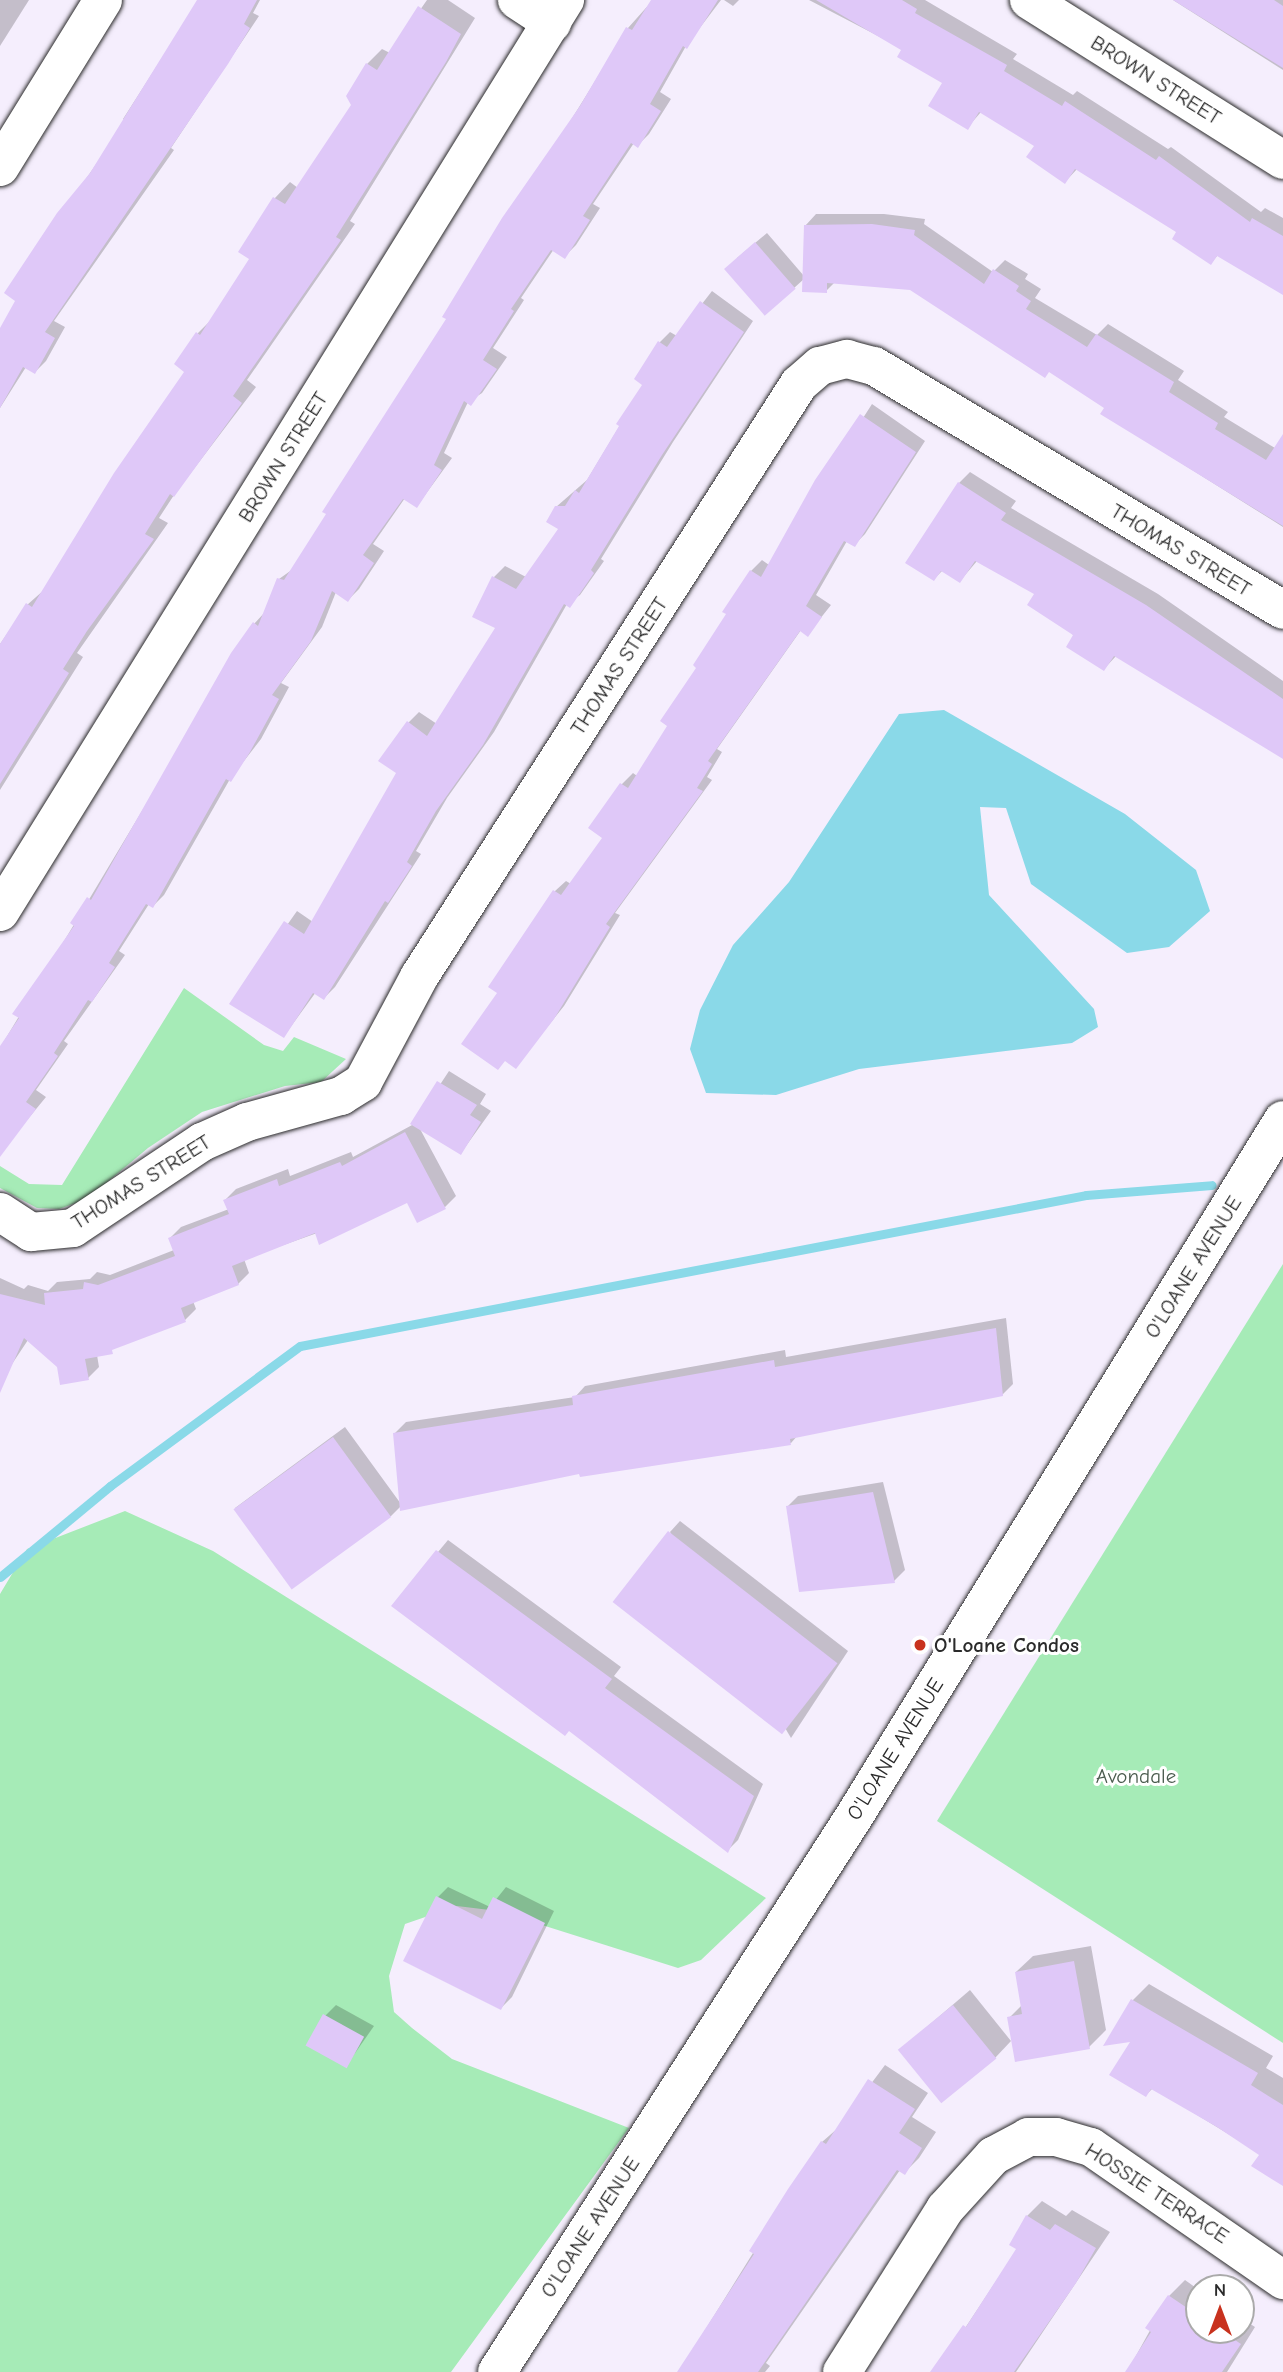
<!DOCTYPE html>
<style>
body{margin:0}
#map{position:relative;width:1283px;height:2372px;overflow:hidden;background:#f5eefd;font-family:"Comic Neue",sans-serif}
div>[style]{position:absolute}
.green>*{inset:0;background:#a6ebb7}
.water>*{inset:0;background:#8ad9e8}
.shadow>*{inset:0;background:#0003}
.stream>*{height:9px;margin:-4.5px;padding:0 4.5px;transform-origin:4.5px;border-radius:4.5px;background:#8ad9e8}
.building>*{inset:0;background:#dfc8f8;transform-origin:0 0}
.roads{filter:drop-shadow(0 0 2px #2b2b2b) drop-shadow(0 0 2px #2b2b2b)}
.minor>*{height:38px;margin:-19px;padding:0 19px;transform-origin:19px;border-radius:19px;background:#fff}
.dots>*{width:19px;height:19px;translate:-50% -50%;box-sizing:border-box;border:4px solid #fff;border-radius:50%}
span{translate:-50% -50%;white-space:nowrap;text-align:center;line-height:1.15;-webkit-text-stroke:6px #fff;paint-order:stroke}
.street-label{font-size:21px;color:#2b2b2b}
.poi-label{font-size:21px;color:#2b2b2b;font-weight:700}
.left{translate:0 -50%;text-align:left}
.park-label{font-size:21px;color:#4a5b4e}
.north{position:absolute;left:1185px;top:2274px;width:70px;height:70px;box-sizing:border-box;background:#fff;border:2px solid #aaa;border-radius:50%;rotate:0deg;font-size:19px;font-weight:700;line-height:28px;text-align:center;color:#2b2b2b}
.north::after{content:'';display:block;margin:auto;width:24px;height:32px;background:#c8321e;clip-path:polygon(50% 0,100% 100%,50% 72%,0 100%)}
</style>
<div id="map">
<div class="green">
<i style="clip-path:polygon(184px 988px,264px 1045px,283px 1051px,294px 1037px,346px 1059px,321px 1082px,285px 1086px,202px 1112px,148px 1148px,87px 1199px,59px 1209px,37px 1208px,0 1188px,0 1166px,29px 1184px,62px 1185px)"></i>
<i style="clip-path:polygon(1283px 1264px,1283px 2043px,937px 1821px)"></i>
<i style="clip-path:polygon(125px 1511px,213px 1551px,766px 1898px,701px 1960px,678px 1968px,498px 1911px,457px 1906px,405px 1924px,389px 1976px,394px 2012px,412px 2028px,452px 2059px,629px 2128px,451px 2372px,0 2372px,0 1594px,27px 1549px)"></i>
</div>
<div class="water">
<i style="clip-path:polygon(944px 710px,1125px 814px,1196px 870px,1210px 911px,1169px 947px,1127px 953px,1031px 884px,1006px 808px,980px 807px,989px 895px,1094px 1009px,1098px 1027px,1072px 1043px,859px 1069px,776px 1095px,706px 1093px,690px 1049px,700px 1010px,733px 945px,789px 882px,899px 714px)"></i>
</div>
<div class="shadow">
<i style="clip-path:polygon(0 0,29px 0,0 46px)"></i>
<i style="clip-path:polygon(199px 0,260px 0,253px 13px,259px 16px,171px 148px,174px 150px,54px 321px,65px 327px,46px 361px,35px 372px,26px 367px,0 408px,0 332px,18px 300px,7px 293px,126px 121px,123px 119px)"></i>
<i style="clip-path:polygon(427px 0,448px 0,475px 18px,350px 221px,355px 224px,247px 380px,256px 387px,174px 495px,159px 518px,168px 523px,77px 653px,83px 657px,0 790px,0 644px,27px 605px,44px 590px,187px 371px,198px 333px,213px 318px,251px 258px,240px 251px,275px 198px,290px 182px,298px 188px,354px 105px,367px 64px,382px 49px,390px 53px)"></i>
<i style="clip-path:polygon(653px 0,721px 0,686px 46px,660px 92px,671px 99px,649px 134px,638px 145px,634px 143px,593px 204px,600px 208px,576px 245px,565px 256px,554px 249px,521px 298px,524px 300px,493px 348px,507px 357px,482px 393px,468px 402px,444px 453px,452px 458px,417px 506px,405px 498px,373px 544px,384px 551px,359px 589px,348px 600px,336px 592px,322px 627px,281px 683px,289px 687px,261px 739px,230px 779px,164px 895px,153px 906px,149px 904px,119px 951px,125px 955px,64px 1041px,68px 1044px,36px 1090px,46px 1097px,9px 1142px,0 1135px,0 1048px,254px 624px,265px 612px,279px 579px,293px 569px,628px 28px)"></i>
<i style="clip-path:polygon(724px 0,739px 0,733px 6px)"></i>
<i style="clip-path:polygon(809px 0,925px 0,1017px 54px,1013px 59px,1073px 95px,1077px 91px,1168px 149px,1171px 147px,1261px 212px,1265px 208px,1283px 218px,1283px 294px,1218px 255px,1211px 263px,1179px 232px,1078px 168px,1065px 182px,1037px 145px,981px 112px,967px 128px,944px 83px,903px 49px)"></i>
<i style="clip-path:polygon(1173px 0,1283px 0,1283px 70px)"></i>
<i style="clip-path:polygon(816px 214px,884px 214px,925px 219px,924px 224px,993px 272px,1005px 260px,1028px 274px,1025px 279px,1041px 289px,1035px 298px,1097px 335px,1108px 324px,1184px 371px,1178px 380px,1228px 412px,1224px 417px,1275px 448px,1283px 441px,1283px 527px,1103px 414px,1106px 408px,1051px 370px,911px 288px,835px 282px,826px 291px,804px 279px,794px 288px,737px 258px,767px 233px,804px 276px,805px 226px)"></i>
<i style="clip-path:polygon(712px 291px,753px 321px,673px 442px,601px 559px,604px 561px,580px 595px,567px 604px,494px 732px,447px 798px,416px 851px,421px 854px,335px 987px,324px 998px,316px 992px,284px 1036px,232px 1003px,297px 911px,313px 922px,398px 773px,408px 723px,419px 712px,437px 724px,497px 628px,494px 577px,505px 566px,526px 577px,560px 529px,556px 507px,587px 480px,645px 384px,660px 342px,670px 332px,677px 336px)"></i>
<i style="clip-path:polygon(872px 404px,925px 441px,865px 534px,854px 545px,847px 541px,816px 595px,831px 605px,808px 634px,801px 630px,717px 749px,722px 752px,707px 777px,712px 780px,615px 913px,620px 915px,564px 1006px,516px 1066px,500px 993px,555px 891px,566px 881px,571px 884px,604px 837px,591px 828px,622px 784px,633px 773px,637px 776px,669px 725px,751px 571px,762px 560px,769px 565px)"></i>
<i style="clip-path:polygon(970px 472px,1016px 501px,1011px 508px,1158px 594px,1283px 681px,1283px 757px,1117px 655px,1104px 669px,1036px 594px,977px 561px,960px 581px,943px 570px,934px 579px,959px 483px)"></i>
<i style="clip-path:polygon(449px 1071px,486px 1094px,480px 1104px,491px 1111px,461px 1153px,419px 1127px,456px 1196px,445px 1207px,407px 1201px,244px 1259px,249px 1273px,238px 1284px,193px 1301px,196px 1309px,185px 1320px,97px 1355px,99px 1367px,88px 1378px,28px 1340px,10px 1367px,0 1363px,0 1278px,24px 1289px,28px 1285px,48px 1291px,57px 1282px,90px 1279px,97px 1272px,110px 1275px,174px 1250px,170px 1238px,181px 1227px,229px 1209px,225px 1200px,236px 1189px,288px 1169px,290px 1176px,351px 1152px,353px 1157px,414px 1124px)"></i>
<i style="clip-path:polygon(1006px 1318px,1013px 1384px,1002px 1395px,798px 1435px,791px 1443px,581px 1472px,401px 1506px,391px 1516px,235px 1508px,345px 1427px,401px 1504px,395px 1433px,406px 1422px,575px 1397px,585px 1386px,785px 1350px,786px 1357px)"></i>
<i style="clip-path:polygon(883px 1482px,905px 1570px,894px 1581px,787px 1507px,798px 1496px)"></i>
<i style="clip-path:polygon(680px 1521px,848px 1651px,791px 1738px,670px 1532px)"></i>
<i style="clip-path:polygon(448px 1540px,621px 1667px,614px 1676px,763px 1784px,738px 1840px,727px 1851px,570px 1729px,393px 1606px)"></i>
<i style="clip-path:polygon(448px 1887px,490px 1907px,506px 1887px,554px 1911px,512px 1997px,501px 2008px,437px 1898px)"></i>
<i style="clip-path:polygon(1091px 1946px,1106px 2030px,1089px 2047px,1009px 2018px,1022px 2005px,1016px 1972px,1033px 1956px)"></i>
<i style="clip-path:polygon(1149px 1984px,1273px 2056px,1266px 2068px,1283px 2078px,1283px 2181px,1261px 2154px,1153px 2088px,1146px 2095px,1133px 2039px,1133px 2000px)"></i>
<i style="clip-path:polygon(970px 1990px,1011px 2041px,995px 2058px,900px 2050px)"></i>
<i style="clip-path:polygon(336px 2005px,374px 2026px,346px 2066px,325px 2016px)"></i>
<i style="clip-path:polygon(885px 2065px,928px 2093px,912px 2117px,936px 2132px,919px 2158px,904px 2173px,900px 2170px,766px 2363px,770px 2366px,765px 2372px,679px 2372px,822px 2142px,838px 2128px)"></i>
<i style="clip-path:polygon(1042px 2201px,1066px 2216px,1072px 2210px,1110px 2232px,1016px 2372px,936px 2372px,1018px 2248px,1027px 2216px)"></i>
<i style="clip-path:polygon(1185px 2280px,1199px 2290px,1199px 2330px,1241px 2330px,1241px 2318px,1255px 2327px,1227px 2372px,1127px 2372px,1169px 2296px)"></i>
</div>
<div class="stream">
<i style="left:0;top:1577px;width:143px;rotate:-39.6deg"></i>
<i style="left:110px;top:1486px;width:236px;rotate:-36.4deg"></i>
<i style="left:300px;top:1346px;width:800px;rotate:-10.87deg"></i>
<i style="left:1086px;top:1195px;width:126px;rotate:-4.5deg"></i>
</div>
<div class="building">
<i style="clip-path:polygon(197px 0,257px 0,244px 24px,250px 28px,228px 64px,45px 332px,55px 338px,35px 374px,23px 367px,0 408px,0 328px,15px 301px,4px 293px,57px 213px,90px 173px)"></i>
<i style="clip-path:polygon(651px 0,718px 0,687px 49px,683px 46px,650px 104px,661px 111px,638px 148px,631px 143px,583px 216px,590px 220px,565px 259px,551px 250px,511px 309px,514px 311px,483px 360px,497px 369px,471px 406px,464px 401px,434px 465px,442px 470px,417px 508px,403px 499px,363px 555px,374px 563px,348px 602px,332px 591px,311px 641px,272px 695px,279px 699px,250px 752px,231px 782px,226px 779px,153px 908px,146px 904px,109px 963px,115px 967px,92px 1002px,88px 1000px,54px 1053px,58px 1056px,26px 1102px,36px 1109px,0 1157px,0 1046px,19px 1018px,12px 1014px,74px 926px,70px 923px,87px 897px,91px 900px,231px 653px,253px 622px,258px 626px,277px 578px,284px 580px,326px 514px,322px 512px,446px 319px,442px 317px,502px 218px,580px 106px,626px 27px,632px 30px)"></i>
<i style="clip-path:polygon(816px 0,902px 0,917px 9px,915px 13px,1007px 65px,1004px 71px,1062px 106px,1065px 101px,1156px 160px,1159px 156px,1250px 222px,1252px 218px,1283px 236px,1283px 295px,1217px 256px,1211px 265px,1172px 239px,1176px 232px,1075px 169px,1065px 184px,1026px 157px,1034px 146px,979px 112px,968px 130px,928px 106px,942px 83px,897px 57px,901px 50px)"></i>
<i style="clip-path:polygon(1173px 0,1274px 0,1283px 6px,1283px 68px)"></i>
<i style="clip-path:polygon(418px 6px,461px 34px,446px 62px,336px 237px,341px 240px,233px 396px,242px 403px,174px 497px,170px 494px,145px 534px,154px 539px,87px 631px,63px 669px,69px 673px,0 784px,0 644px,26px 603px,32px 607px,114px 473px,184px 372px,174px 364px,196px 332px,200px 335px,249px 259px,238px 252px,273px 197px,285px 204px,351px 105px,346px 96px,366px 63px,377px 70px)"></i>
<i style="clip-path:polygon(872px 224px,915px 230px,914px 235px,984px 284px,993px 269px,1019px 286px,1016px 291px,1031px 301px,1026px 309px,1087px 347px,1096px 334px,1174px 382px,1169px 392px,1218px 423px,1215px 429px,1266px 460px,1283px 434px,1283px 526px,1100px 414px,1104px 408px,1049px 372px,1045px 378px,910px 290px,827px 283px,827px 293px,802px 292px,804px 225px)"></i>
<i style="left:755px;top:242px;width:62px;height:41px;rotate:49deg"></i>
<i style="clip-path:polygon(700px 301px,744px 332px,662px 455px,591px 570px,594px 573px,570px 608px,564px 604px,483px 745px,436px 811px,407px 862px,412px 866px,388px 903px,385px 901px,324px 1000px,313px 993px,284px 1038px,229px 1004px,284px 921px,304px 934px,396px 773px,378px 761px,407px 721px,427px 736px,495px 628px,472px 617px,492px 576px,516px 589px,558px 529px,546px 522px,555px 506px,565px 506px,575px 490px,579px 493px,619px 426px,616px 424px,642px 385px,634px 379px,658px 341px,667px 347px)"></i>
<i style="clip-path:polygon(860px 414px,916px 452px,855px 547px,844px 541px,806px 606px,822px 617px,808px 637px,800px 631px,708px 761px,712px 764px,697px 788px,703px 791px,606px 924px,610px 927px,554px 1019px,516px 1069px,505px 1061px,498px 1070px,461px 1044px,497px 993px,488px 987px,553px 890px,561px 895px,602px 838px,588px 828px,620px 783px,628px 788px,667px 726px,660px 721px,696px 668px,693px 665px,726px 614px,722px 612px,750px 570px,761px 577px,815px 480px)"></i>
<i style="clip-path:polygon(958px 482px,1006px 513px,1001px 520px,1146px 605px,1283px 699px,1283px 759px,1114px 656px,1104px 671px,1066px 647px,1073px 635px,1027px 605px,1034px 594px,975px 561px,960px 583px,941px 571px,934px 581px,905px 563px)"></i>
<i style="clip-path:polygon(437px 1081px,477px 1105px,470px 1115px,481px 1122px,461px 1155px,410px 1124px)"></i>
<i style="clip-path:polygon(405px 1132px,446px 1209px,417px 1223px,407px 1203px,319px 1245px,315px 1233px,232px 1266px,239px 1285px,181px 1308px,186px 1322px,112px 1350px,113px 1354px,85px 1359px,89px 1380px,60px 1385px,57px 1367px,24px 1338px,0 1393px,0 1294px,45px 1305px,44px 1293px,83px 1289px,84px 1282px,98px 1285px,175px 1256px,168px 1238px,229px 1214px,223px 1200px,277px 1179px,279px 1186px,340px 1162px,342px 1166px)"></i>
<i style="clip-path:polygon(996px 1328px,1003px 1396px,790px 1439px,791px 1445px,580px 1477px,579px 1474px,400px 1511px,393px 1433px,573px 1405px,572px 1396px,774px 1360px,775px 1367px)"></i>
<i style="left:333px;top:1437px;width:99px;height:123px;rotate:54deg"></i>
<i style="clip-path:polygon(873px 1492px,895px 1583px,799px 1592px,786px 1506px)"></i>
<i style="left:668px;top:1531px;width:215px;height:90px;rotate:38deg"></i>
<i style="clip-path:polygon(436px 1550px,612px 1679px,605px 1688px,754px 1796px,728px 1853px,569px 1731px,565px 1736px,391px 1606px)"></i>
<i style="clip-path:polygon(436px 1896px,482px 1919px,493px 1897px,545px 1923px,501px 2010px,403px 1961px)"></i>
<i style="clip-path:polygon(1074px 1961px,1090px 2049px,1015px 2062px,1007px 2017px,1022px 2014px,1015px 1972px)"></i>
<i style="clip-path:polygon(1131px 1999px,1258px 2073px,1251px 2085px,1283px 2105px,1283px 2186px,1251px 2166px,1259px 2155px,1217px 2127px,1151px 2089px,1146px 2097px,1109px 2075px,1130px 2042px,1103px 2046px)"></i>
<i style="left:953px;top:2005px;width:69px;height:71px;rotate:51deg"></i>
<i style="left:323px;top:2014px;width:47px;height:36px;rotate:29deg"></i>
<i style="clip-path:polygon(868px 2079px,915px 2109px,899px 2133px,922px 2148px,905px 2175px,897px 2170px,758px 2372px,677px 2372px,754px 2254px,749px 2251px,788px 2189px,821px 2141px,826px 2144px)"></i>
<i style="clip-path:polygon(1026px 2215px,1050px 2230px,1055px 2224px,1096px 2248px,1076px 2283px,1014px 2372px,930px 2372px,963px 2325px,966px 2327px,1016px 2249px,1009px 2245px)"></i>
<i style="clip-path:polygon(1168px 2295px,1199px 2316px,1199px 2330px,1220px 2330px,1241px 2344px,1222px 2372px,1125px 2372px,1151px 2332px,1145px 2328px)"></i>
</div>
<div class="roads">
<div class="minor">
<i style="left:517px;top:0;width:42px;rotate:33.3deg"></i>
<i style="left:1029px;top:0;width:300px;rotate:32.2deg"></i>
<i style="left:0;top:167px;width:196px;rotate:-58.3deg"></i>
<i style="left:0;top:912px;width:1073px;rotate:-58.22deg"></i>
<i style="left:0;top:1212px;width:37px;rotate:33deg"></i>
<i style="left:31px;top:1232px;width:42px;rotate:-5.4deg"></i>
<i style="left:73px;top:1228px;width:155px;rotate:-33.7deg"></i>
<i style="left:202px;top:1142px;width:49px;rotate:-24deg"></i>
<i style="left:247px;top:1122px;width:98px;rotate:-15.5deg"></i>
<i style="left:341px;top:1096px;width:26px;rotate:-32deg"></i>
<i style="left:363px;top:1082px;width:119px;rotate:-61.9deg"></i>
<i style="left:419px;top:977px;width:704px;rotate:-57.35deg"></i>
<i style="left:799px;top:384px;width:28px;rotate:-41deg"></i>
<i style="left:820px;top:366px;width:28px;rotate:-15deg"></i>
<i style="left:847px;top:359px;width:28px;rotate:15deg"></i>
<i style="left:874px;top:366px;width:476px;rotate:30.8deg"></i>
<i style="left:497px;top:2372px;width:662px;rotate:-57.27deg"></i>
<i style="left:855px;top:1815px;width:816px;rotate:-58.37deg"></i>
<i style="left:842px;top:2372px;width:193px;rotate:-57.7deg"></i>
<i style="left:945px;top:2209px;width:72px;rotate:-47.8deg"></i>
<i style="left:993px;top:2156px;width:40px;rotate:-28deg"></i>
<i style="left:1028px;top:2137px;width:28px"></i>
<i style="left:1056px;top:2137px;width:36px;rotate:16deg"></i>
<i style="left:1091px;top:2147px;width:234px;rotate:34.7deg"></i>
</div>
</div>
<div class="dots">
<i style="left:920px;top:1645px;background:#c8321e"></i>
</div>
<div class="street-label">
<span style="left:1156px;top:80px;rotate:32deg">BROWN STREET</span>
<span style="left:283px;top:457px;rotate:-58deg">BROWN STREET</span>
<span style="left:1181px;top:550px;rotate:31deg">THOMAS STREET</span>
<span style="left:619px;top:666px;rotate:-57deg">THOMAS STREET</span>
<span style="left:141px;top:1182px;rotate:-32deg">THOMAS STREET</span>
<span style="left:1193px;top:1267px;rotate:-58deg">O'LOANE AVENUE</span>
<span style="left:895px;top:1749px;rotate:-58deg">O'LOANE AVENUE</span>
<span style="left:1157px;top:2193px;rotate:33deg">HOSSIE TERRACE</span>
<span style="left:590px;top:2227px;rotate:-57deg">O'LOANE AVENUE</span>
</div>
<div class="poi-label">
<span class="left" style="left:934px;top:1645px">O'Loane Condos</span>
</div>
<div class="park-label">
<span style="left:1136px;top:1776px">Avondale</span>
</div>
<div class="north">N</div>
</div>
